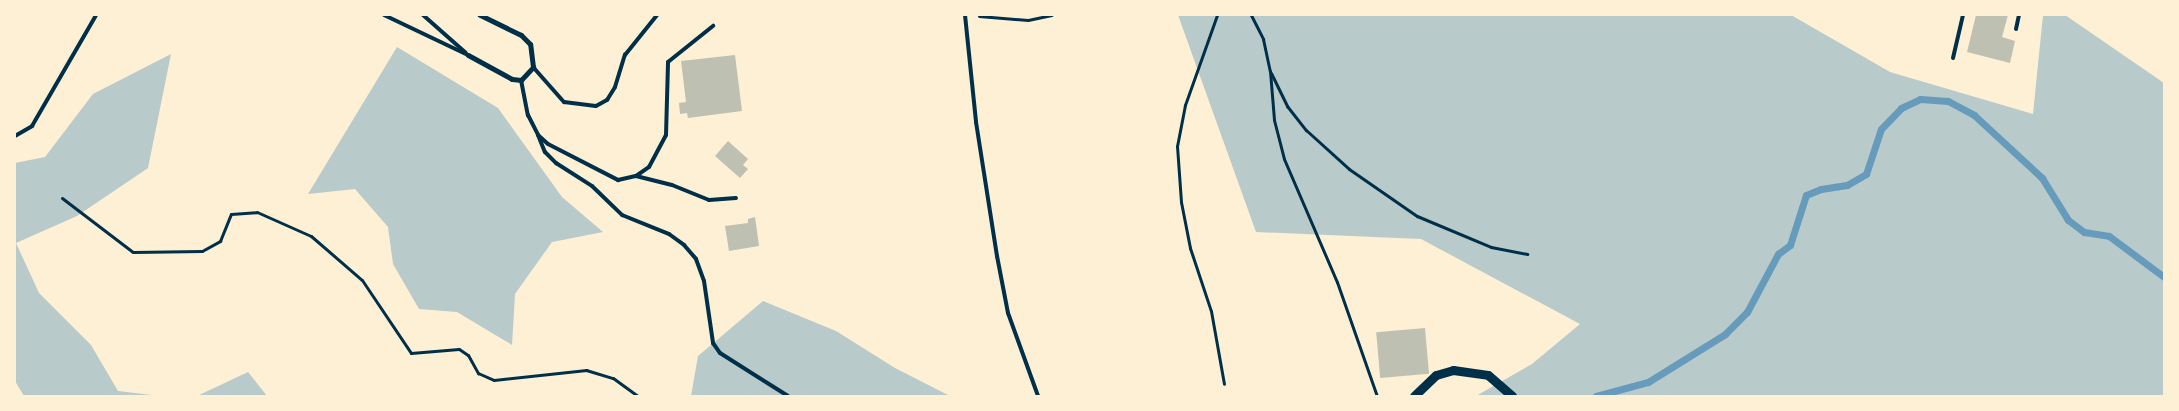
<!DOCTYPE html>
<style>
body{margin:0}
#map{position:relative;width:2179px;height:411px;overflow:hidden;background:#fdf0d5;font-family:Figtree,sans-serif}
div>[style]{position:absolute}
.green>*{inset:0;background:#b9caca}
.stream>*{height:7px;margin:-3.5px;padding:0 3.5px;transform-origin:3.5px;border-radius:3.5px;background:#669bbc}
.building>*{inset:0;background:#bec0b2;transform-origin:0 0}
.path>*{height:3px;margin:-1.5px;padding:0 1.5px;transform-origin:1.5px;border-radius:1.5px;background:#003049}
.service>*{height:4px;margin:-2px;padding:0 2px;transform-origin:2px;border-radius:2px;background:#003049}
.minor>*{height:5px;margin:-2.5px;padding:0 2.5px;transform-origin:2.5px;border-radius:2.5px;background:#003049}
.tertiary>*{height:9px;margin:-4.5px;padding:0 4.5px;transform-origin:4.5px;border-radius:4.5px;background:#003049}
span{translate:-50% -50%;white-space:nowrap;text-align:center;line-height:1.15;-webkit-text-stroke:4px #fdf0d5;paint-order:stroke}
.frame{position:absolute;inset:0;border:16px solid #fdf0d5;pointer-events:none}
</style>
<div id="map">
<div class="green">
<i style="clip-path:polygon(1178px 15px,1791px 15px,1890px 72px,2033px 114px,2043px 15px,2065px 15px,2164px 83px,2164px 396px,1476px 396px,1532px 364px,1580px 324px,1421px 239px,1256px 232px)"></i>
<i style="clip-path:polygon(397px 47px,498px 108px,562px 197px,603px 232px,552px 242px,515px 294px,512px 345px,457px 312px,419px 309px,393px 264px,388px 227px,355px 189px,308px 194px)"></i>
<i style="clip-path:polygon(171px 54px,148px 168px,77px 216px,16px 243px,39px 293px,91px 345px,118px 391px,160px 396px,24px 396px,15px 381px,15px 163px,45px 157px,93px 94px)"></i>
<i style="clip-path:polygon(763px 301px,836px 331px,895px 368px,950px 396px,691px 396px,698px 356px)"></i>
<i style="clip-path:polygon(248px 372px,267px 396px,197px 396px)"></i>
</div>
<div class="stream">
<i style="left:1596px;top:396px;width:54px;rotate:-15.1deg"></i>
<i style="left:1648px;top:382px;width:91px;rotate:-31.9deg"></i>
<i style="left:1725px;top:334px;width:31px;rotate:-45deg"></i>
<i style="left:1747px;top:312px;width:66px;rotate:-61.9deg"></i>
<i style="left:1778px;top:254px;width:15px;rotate:-37deg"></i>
<i style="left:1790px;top:245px;width:52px;rotate:-72.3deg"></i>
<i style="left:1806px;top:195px;width:16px;rotate:-22deg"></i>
<i style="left:1821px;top:189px;width:26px;rotate:-9deg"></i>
<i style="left:1847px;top:185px;width:22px;rotate:-30deg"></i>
<i style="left:1866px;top:174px;width:47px;rotate:-71.6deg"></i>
<i style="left:1881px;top:129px;width:29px;rotate:-46deg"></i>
<i style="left:1901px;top:108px;width:21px;rotate:-25deg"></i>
<i style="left:1920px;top:99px;width:28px;rotate:4deg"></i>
<i style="left:1948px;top:101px;width:30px;rotate:28deg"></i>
<i style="left:1974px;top:115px;width:93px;rotate:42.8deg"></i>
<i style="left:2042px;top:178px;width:49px;rotate:58.2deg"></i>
<i style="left:2068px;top:220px;width:20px;rotate:37deg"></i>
<i style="left:2084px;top:232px;width:25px;rotate:9deg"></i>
<i style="left:2109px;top:236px;width:69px;rotate:36.7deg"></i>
</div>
<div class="building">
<i style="clip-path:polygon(1976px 15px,2008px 15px,2002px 37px,2015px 41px,2010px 63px,1967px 52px)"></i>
<i style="clip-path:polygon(735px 55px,742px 111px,688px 118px,687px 113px,680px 114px,679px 103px,686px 102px,681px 61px)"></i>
<i style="clip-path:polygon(728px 141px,748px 159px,743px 165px,748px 169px,740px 178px,715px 156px)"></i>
<i style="clip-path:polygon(755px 217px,759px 246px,729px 251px,725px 226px,748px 223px,748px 219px)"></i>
<i style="left:1425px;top:328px;width:46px;height:49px;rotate:85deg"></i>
</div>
<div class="path">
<i style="left:1217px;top:15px;width:96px;rotate:109.6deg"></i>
<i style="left:1185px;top:105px;width:42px;rotate:101deg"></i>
<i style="left:1177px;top:146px;width:56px;rotate:85.9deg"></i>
<i style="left:1181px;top:202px;width:47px;rotate:78.9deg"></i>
<i style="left:1190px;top:248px;width:66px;rotate:71.6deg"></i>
<i style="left:1211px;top:311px;width:74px;rotate:79.9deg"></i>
<i style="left:1251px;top:15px;width:27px;rotate:63deg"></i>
<i style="left:1263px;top:39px;width:33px;rotate:78deg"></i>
<i style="left:1270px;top:71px;width:49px;rotate:85.3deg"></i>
<i style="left:1274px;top:120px;width:40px;rotate:75.6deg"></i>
<i style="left:1284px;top:159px;width:134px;rotate:66.7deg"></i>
<i style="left:1337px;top:282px;width:121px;rotate:70.7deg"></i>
<i style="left:979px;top:16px;width:49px;rotate:4.7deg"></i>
<i style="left:1028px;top:20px;width:24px;rotate:-12deg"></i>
<i style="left:1271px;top:73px;width:37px;rotate:64deg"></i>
<i style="left:1287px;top:106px;width:31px;rotate:52deg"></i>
<i style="left:1306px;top:130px;width:58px;rotate:42.2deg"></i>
<i style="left:1349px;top:169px;width:83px;rotate:34.7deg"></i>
<i style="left:1417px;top:216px;width:80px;rotate:22.7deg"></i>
<i style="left:1491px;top:247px;width:37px;rotate:11deg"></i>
<i style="left:62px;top:198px;width:89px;rotate:37.3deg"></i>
<i style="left:133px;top:252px;width:69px;rotate:-0.8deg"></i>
<i style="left:202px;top:251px;width:21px;rotate:-29deg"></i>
<i style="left:220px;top:241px;width:29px;rotate:-68deg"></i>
<i style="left:231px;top:214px;width:26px;rotate:-4deg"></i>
<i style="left:257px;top:212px;width:59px;rotate:24deg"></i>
<i style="left:311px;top:236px;width:67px;rotate:40.8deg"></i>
<i style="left:362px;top:280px;width:88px;rotate:56.1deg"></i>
<i style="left:411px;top:353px;width:48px;rotate:-4.8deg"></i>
<i style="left:459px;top:349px;width:11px;rotate:34deg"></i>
<i style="left:468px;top:355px;width:21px;rotate:61deg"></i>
<i style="left:478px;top:373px;width:17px;rotate:24deg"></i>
<i style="left:494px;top:380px;width:93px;rotate:-6.2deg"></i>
<i style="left:586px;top:370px;width:28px;rotate:17deg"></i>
<i style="left:613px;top:378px;width:31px;rotate:36deg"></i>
</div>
<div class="service">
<i style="left:384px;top:15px;width:93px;rotate:25.5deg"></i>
<i style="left:423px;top:15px;width:57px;rotate:41.5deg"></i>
<i style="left:965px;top:15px;width:108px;rotate:84.1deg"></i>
<i style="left:976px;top:122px;width:136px;rotate:81.1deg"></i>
<i style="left:997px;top:256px;width:58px;rotate:79.1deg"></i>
<i style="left:1008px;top:313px;width:88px;rotate:70.1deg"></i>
<i style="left:2016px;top:29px;width:14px;rotate:-78deg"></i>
<i style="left:1953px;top:58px;width:44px;rotate:-76.9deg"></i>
<i style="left:533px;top:67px;width:47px;rotate:48.5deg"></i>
<i style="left:564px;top:102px;width:32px;rotate:7deg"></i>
<i style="left:596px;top:106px;width:13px;rotate:-29deg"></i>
<i style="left:607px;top:100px;width:15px;rotate:-58deg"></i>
<i style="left:615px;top:87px;width:34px;rotate:-73deg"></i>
<i style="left:625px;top:55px;width:51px;rotate:-51.3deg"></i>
<i style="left:521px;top:80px;width:36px;rotate:79deg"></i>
<i style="left:528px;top:115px;width:22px;rotate:63deg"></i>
<i style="left:538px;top:135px;width:13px;rotate:42deg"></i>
<i style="left:548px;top:144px;width:79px;rotate:27.2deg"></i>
<i style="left:618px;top:180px;width:18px;rotate:-13deg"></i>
<i style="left:636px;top:176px;width:16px;rotate:-35deg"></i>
<i style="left:649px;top:167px;width:36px;rotate:-62deg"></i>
<i style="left:666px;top:135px;width:73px;rotate:-88.4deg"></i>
<i style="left:668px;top:62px;width:58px;rotate:-38.7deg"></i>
<i style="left:538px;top:135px;width:18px;rotate:68deg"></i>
<i style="left:545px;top:152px;width:16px;rotate:45deg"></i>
<i style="left:556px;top:163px;width:43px;rotate:32.6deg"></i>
<i style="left:592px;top:186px;width:42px;rotate:44deg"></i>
<i style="left:622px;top:215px;width:51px;rotate:22deg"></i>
<i style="left:669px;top:234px;width:19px;rotate:36deg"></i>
<i style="left:684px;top:245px;width:18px;rotate:49deg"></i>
<i style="left:696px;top:259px;width:23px;rotate:70deg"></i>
<i style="left:704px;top:281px;width:63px;rotate:81.7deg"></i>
<i style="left:713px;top:343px;width:12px;rotate:55deg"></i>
<i style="left:720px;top:353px;width:80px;rotate:32.3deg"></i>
<i style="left:15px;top:136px;width:20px;rotate:-30deg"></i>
<i style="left:32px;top:126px;width:128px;rotate:-60deg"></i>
<i style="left:636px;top:176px;width:37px;rotate:14deg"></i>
<i style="left:672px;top:185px;width:40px;rotate:22deg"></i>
<i style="left:709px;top:200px;width:27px;rotate:-4deg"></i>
</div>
<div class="minor">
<i style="left:468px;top:55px;width:50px;rotate:28.6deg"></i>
<i style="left:512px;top:79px;width:9px;rotate:6deg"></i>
<i style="left:521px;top:80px;width:18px;rotate:-47deg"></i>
<i style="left:533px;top:67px;width:23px;rotate:-97deg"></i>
<i style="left:530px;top:44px;width:13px;rotate:-135deg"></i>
<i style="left:521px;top:35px;width:46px;rotate:-154deg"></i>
</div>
<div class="tertiary">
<i style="left:1414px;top:396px;width:30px;rotate:-44deg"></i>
<i style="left:1436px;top:375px;width:18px;rotate:-16deg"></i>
<i style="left:1453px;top:370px;width:35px;rotate:8deg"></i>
<i style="left:1488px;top:375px;width:32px;rotate:41deg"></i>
</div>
<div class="frame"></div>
</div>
